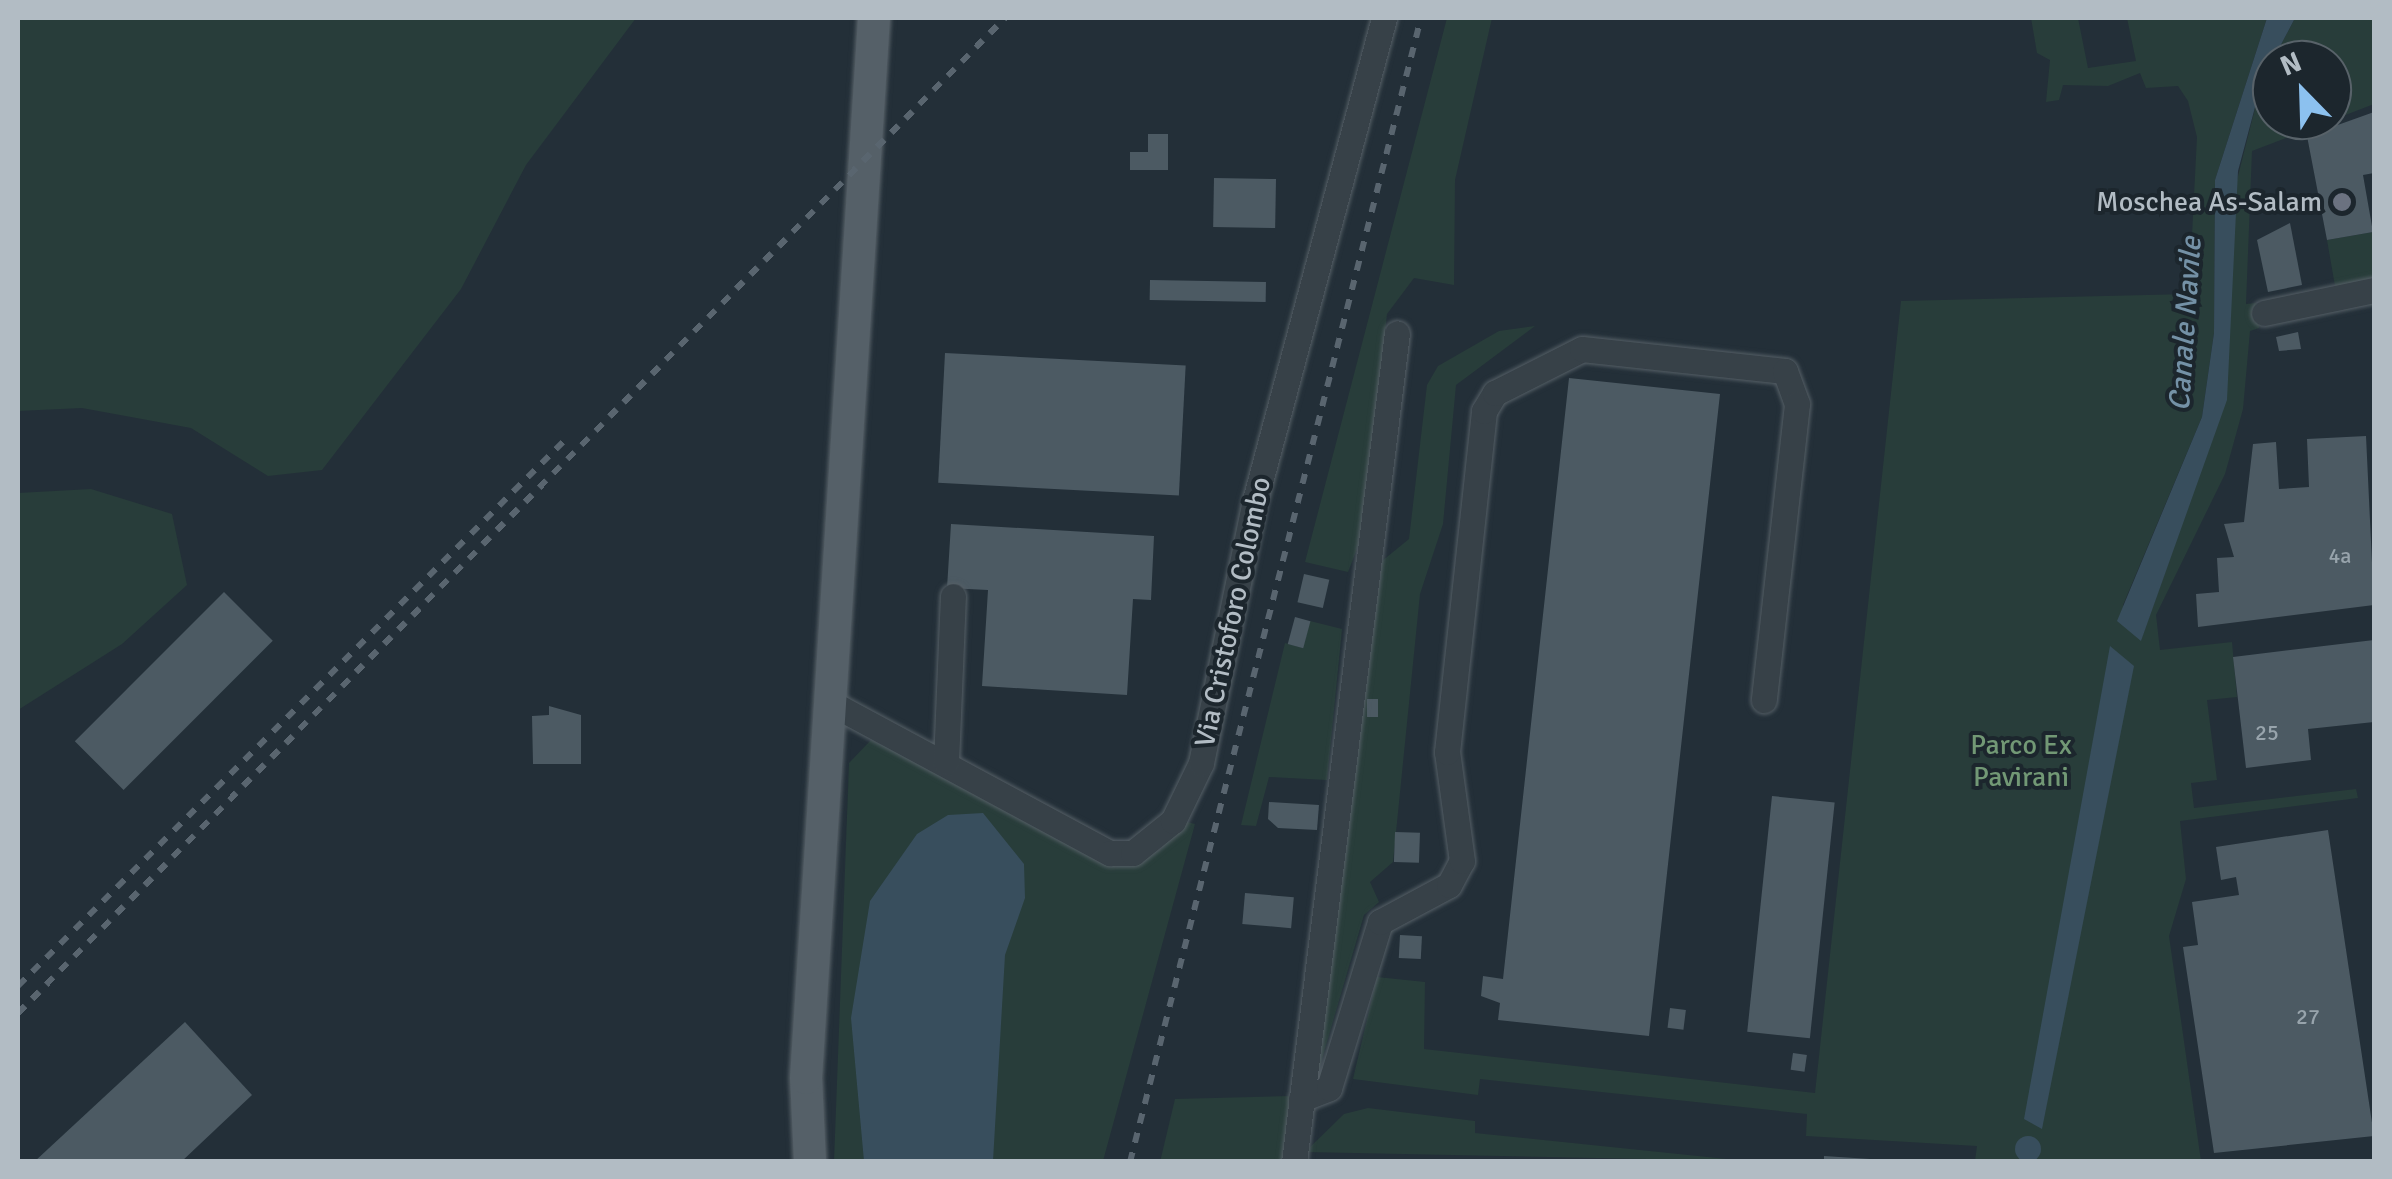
<!DOCTYPE html>
<style>
body{margin:0}
#map{position:relative;width:2392px;height:1179px;overflow:hidden;background:#232f38;font-family:Signika,sans-serif}
div>[style]{position:absolute}
.green>*{inset:0;background:#283d3a}
.water>*{inset:0;background:#384e5d}
.round{border-radius:50%}
.building>*{inset:0;background:#4c5a63;transform-origin:0 0}
.roads{filter:drop-shadow(0 0 2px #555f66) drop-shadow(0 0 2px #555f66)}
.minor>*{height:25px;margin:-12.5px;padding:0 12.5px;transform-origin:12.5px;border-radius:12.5px;background:#374148}
.major>*{height:32px;margin:-16px;padding:0 16px;transform-origin:16px;border-radius:16px;background:#556068}
.rail>*{height:6px;margin-top:-3px;transform-origin:0;background:repeating-linear-gradient(90deg,#59656f 0 10px,transparent 0 20px)}
.dots>*{width:28px;height:28px;translate:-50% -50%;box-sizing:border-box;border:5px solid #1c262d;border-radius:50%}
span{translate:-50% -50%;white-space:nowrap;text-align:center;line-height:1.15;-webkit-text-stroke:8px #1c262d;paint-order:stroke}
.number-label{font-size:22px;color:#98a4ac}
.number-label span{-webkit-text-stroke-width:0}
.poi-label{font-size:28px;color:#b2bcc4}
.right{translate:-100% -50%;text-align:right}
.street-label{font-size:28px;color:#b2bcc4}
.park-label{font-size:28px;color:#729875}
.water-label{font-size:30px;color:#7491a6;font-style:italic}
.frame{position:absolute;inset:0;border:20px solid #b2bcc4;pointer-events:none}
.north{position:absolute;left:2252px;top:40px;width:100px;height:100px;box-sizing:border-box;background:#1c262d;border:2px solid #586269;border-radius:50%;rotate:337deg;font-size:28px;font-weight:700;line-height:40px;text-align:center;color:#b2bcc4}
.north::after{content:'';display:block;margin:auto;width:35px;height:45px;background:#8cc1ef;clip-path:polygon(50% 0,100% 100%,50% 72%,0 100%)}
</style>
<div id="map">
<div class="green">
<i style="clip-path:polygon(18px 18px,636px 18px,526px 165px,461px 289px,322px 470px,268px 476px,191px 428px,82px 408px,18px 411px)"></i>
<i style="clip-path:polygon(1447px 18px,1492px 18px,1455px 180px,1454px 285px,1414px 278px,1387px 314px,1364px 531px,1348px 572px,1305px 562px)"></i>
<i style="clip-path:polygon(2031px 18px,2078px 18px,2088px 68px,2136px 61px,2127px 18px,2267px 18px,2215px 180px,2214px 333px,2202px 417px,2123px 605px,2141px 640px,2226px 400px,2236px 184px,2262px 81px,2272px 62px,2272px 120px,2332px 120px,2332px 60px,2273px 60px,2295px 18px,2374px 18px,2374px 104px,2252px 151px,2246px 304px,2256px 303px,2259px 328px,2250px 331px,2243px 409px,2225px 474px,2156px 615px,2160px 650px,2232px 642px,2237px 697px,2207px 700px,2217px 780px,2191px 783px,2194px 808px,2356px 789px,2358px 798px,2180px 821px,2186px 879px,2169px 936px,2201px 1161px,1975px 1161px,1977px 1146px,1806px 1136px,1807px 1114px,1480px 1079px,1478px 1095px,1353px 1079px,1377px 977px,1425px 982px,1424px 1049px,1815px 1093px,1901px 301px,2189px 294px,2197px 137px,2188px 101px,2178px 86px,2146px 88px,2140px 73px,2108px 86px,2063px 85px,2059px 100px,2046px 102px,2050px 60px,2037px 53px)"></i>
<i style="clip-path:polygon(2373px 232px,2374px 279px,2335px 286px,2327px 240px)"></i>
<i style="clip-path:polygon(1535px 326px,1456px 385px,1443px 524px,1420px 594px,1393px 862px,1370px 882px,1379px 902px,1364px 915px,1317px 1076px,1382px 561px,1409px 539px,1427px 385px,1438px 366px,1499px 331px)"></i>
<i style="clip-path:polygon(91px 489px,172px 514px,187px 585px,122px 644px,18px 710px,18px 493px)"></i>
<i style="clip-path:polygon(1310px 621px,1342px 629px,1327px 780px,1269px 777px,1256px 826px,1241px 825px,1285px 643px,1303px 648px)"></i>
<i style="clip-path:polygon(871px 740px,1136px 861px,1161px 849px,1179px 820px,1195px 824px,1103px 1161px,834px 1162px,849px 763px)"></i>
<i style="clip-path:polygon(1291px 1096px,1283px 1161px,1160px 1162px,1175px 1099px)"></i>
<i style="clip-path:polygon(1368px 1108px,1475px 1121px,1475px 1133px,1746px 1161px,1305px 1152px,1344px 1114px)"></i>
</div>
<div class="water">
<i style="clip-path:polygon(2267px 18px,2295px 18px,2262px 81px,2238px 171px,2227px 400px,2141px 641px,2117px 621px,2202px 417px,2214px 333px,2215px 180px)"></i>
<i style="clip-path:polygon(2110px 646px,2134px 666px,2042px 1129px,2024px 1119px)"></i>
<i style="clip-path:polygon(983px 813px,1024px 864px,1025px 898px,1005px 955px,993px 1161px,864px 1161px,851px 1018px,870px 901px,917px 834px,948px 815px)"></i>
<i class="round" style="left:2015px;top:1136px;width:26px;height:26px"></i>
</div>
<div class="building">
<i style="clip-path:polygon(2374px 112px,2374px 173px,2363px 175px,2373px 232px,2327px 240px,2307px 136px)"></i>
<i style="clip-path:polygon(1148px 134px,1168px 134px,1168px 170px,1130px 170px,1130px 152px,1148px 152px)"></i>
<i style="left:1214px;top:178px;width:62px;height:49px;rotate:1deg"></i>
<i style="clip-path:polygon(2290px 223px,2302px 285px,2268px 292px,2257px 240px)"></i>
<i style="left:1150px;top:280px;width:116px;height:20px;rotate:1deg"></i>
<i style="clip-path:polygon(2298px 332px,2301px 349px,2279px 351px,2276px 337px)"></i>
<i style="left:945px;top:353px;width:241px;height:130px;rotate:3deg"></i>
<i style="clip-path:polygon(1569px 378px,1720px 394px,1649px 1036px,1498px 1020px,1500px 1003px,1481px 996px,1483px 976px,1503px 979px)"></i>
<i style="clip-path:polygon(2366px 436px,2374px 605px,2198px 627px,2196px 594px,2219px 592px,2217px 558px,2234px 557px,2224px 524px,2244px 522px,2253px 444px,2276px 442px,2279px 489px,2309px 487px,2307px 439px)"></i>
<i style="clip-path:polygon(951px 524px,1154px 536px,1151px 600px,1133px 599px,1127px 695px,982px 686px,988px 590px,947px 588px)"></i>
<i style="left:1304px;top:574px;width:26px;height:29px;rotate:13deg"></i>
<i style="left:224px;top:592px;width:69px;height:211px;rotate:45deg"></i>
<i style="left:1295px;top:617px;width:16px;height:28px;rotate:15deg"></i>
<i style="clip-path:polygon(2374px 640px,2374px 722px,2308px 729px,2311px 760px,2246px 768px,2233px 657px)"></i>
<i style="left:1367px;top:699px;width:11px;height:18px"></i>
<i style="clip-path:polygon(549px 706px,581px 715px,581px 764px,533px 764px,532px 716px,549px 715px)"></i>
<i style="left:1772px;top:796px;width:63px;height:237px;rotate:6deg"></i>
<i style="clip-path:polygon(1269px 802px,1319px 805px,1317px 830px,1278px 828px,1268px 819px)"></i>
<i style="clip-path:polygon(2328px 830px,2374px 1136px,2214px 1153px,2183px 947px,2198px 945px,2192px 902px,2239px 895px,2236px 877px,2221px 880px,2216px 847px)"></i>
<i style="left:1395px;top:832px;width:25px;height:30px;rotate:2deg"></i>
<i style="left:1245px;top:893px;width:49px;height:31px;rotate:5deg"></i>
<i style="left:1400px;top:935px;width:22px;height:23px;rotate:3deg"></i>
<i style="left:1670px;top:1008px;width:16px;height:20px;rotate:7deg"></i>
<i style="clip-path:polygon(185px 1022px,252px 1095px,181px 1162px,34px 1162px)"></i>
<i style="left:1793px;top:1053px;width:14px;height:17px;rotate:8deg"></i>
<i style="clip-path:polygon(1824px 1156px,1870px 1159px,1870px 1162px,1824px 1162px)"></i>
</div>
<div class="roads">
<div class="minor">
<i style="left:2264px;top:313px;width:112px;rotate:-11.8deg"></i>
<i style="left:829px;top:702px;width:319px;rotate:28.3deg"></i>
<i style="left:1110px;top:853px;width:23px"></i>
<i style="left:1133px;top:853px;width:51px;rotate:-38.7deg"></i>
<i style="left:1173px;top:821px;width:64px;rotate:-64.2deg"></i>
<i style="left:1201px;top:763px;width:264px;rotate:-78.4deg"></i>
<i style="left:1254px;top:504px;width:503px;rotate:-75.02deg"></i>
<i style="left:946px;top:762px;width:166px;rotate:-87.6deg"></i>
<i style="left:1301px;top:1099px;width:30px;rotate:-21deg"></i>
<i style="left:1329px;top:1088px;width:174px;rotate:-72.9deg"></i>
<i style="left:1380px;top:922px;width:78px;rotate:-28.2deg"></i>
<i style="left:1449px;top:885px;width:27px;rotate:-62deg"></i>
<i style="left:1462px;top:861px;width:110px;rotate:-97.8deg"></i>
<i style="left:1447px;top:752px;width:343px;rotate:-83.8deg"></i>
<i style="left:1484px;top:411px;width:21px;rotate:-59deg"></i>
<i style="left:1495px;top:393px;width:97px;rotate:-26.8deg"></i>
<i style="left:1582px;top:349px;width:204px;rotate:6.2deg"></i>
<i style="left:1785px;top:371px;width:35px;rotate:70deg"></i>
<i style="left:1797px;top:404px;width:298px;rotate:96.4deg"></i>
<i style="left:1294px;top:1162px;width:835px;rotate:-82.92deg"></i>
</div>
<div class="major">
<i style="left:810px;top:1162px;width:84px;rotate:-92.7deg"></i>
<i style="left:806px;top:1078px;width:1062px;rotate:-86.33deg"></i>
</div>
</div>
<div class="rail">
<i style="left:18px;top:986px;width:777px;rotate:-44.95deg"></i>
<i style="left:18px;top:1013px;width:1401px;rotate:-45.23deg"></i>
<i style="left:1130px;top:1162px;width:1180px;rotate:-75.73deg"></i>
</div>
<div class="dots">
<i style="left:2342px;top:202px;background:#6b7280"></i>
</div>
<div class="number-label">
<span style="left:2340px;top:556px">4a</span>
<span style="left:2267px;top:733px">25</span>
<span style="left:2308px;top:1017px">27</span>
</div>
<div class="poi-label">
<span class="right" style="left:2322px;top:202px">Moschea As-Salam</span>
</div>
<div class="street-label">
<span style="left:1233px;top:612px;rotate:-78deg">Via Cristoforo Colombo</span>
</div>
<div class="park-label">
<span style="left:2021px;top:761px">Parco Ex<br>Pavirani</span>
</div>
<div class="water-label">
<span style="left:2186px;top:324px;rotate:-86deg">Canale Navile</span>
</div>
<div class="frame"></div>
<div class="north">N</div>
</div>
